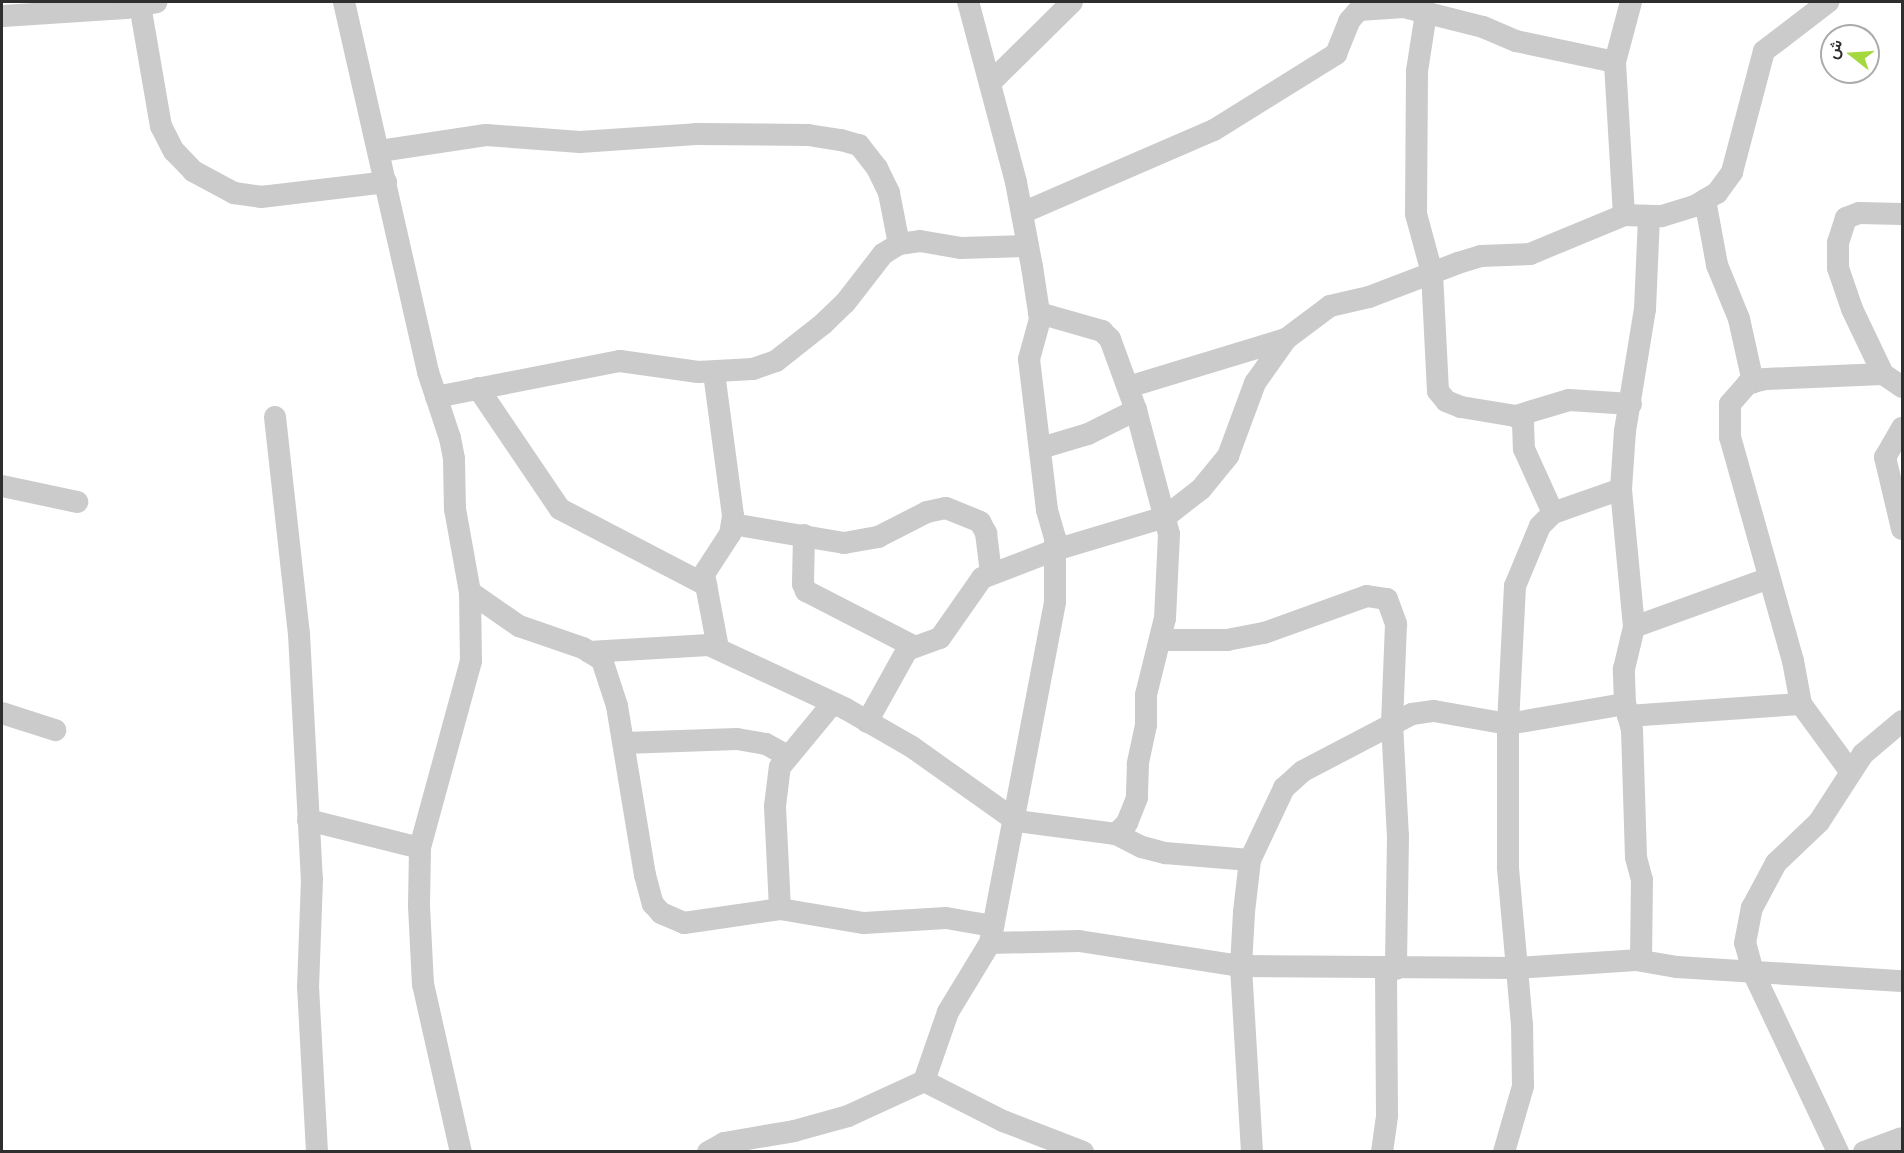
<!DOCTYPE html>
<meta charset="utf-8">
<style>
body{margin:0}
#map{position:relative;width:1904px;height:1153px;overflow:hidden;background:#fff;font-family:Arial,Vazirmatn,sans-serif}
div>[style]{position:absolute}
.street>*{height:22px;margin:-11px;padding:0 11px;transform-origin:11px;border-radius:11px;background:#cbcbcb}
span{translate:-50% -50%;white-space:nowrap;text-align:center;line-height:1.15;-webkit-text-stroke:6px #fff;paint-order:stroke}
.frame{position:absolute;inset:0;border:3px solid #2e2e2e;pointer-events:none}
.north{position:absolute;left:1820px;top:24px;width:60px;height:60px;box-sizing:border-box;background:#fff;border:2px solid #ababab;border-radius:50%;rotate:287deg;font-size:16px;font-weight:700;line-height:24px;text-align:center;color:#2e2e2e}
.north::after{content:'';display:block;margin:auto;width:21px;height:27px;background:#a5d83e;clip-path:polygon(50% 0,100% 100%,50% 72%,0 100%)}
</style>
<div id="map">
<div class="street">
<i style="left:344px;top:2px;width:379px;rotate:77.2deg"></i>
<i style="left:428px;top:372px;width:70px;rotate:71.6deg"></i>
<i style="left:450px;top:438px;width:21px;rotate:79deg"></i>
<i style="left:454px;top:459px;width:50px;rotate:88.9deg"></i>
<i style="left:455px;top:509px;width:84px;rotate:79.8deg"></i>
<i style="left:470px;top:592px;width:69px;rotate:89.2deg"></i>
<i style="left:471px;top:661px;width:194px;rotate:105.3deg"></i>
<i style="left:420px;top:848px;width:58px;rotate:91deg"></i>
<i style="left:419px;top:906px;width:78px;rotate:87.1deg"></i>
<i style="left:423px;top:984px;width:172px;rotate:77.3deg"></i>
<i style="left:140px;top:5px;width:123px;rotate:80.2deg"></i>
<i style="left:161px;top:126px;width:28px;rotate:63deg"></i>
<i style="left:174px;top:151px;width:28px;rotate:46deg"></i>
<i style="left:193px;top:171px;width:47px;rotate:28.2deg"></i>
<i style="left:234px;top:193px;width:27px;rotate:8deg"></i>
<i style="left:261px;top:197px;width:126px;rotate:-6.8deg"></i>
<i style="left:1426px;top:13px;width:59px;rotate:98.8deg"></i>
<i style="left:1417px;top:71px;width:143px;rotate:90.4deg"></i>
<i style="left:1416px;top:214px;width:61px;rotate:74.8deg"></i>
<i style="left:1432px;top:273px;width:118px;rotate:87.1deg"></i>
<i style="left:1438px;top:391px;width:13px;rotate:51deg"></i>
<i style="left:1446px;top:401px;width:16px;rotate:22deg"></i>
<i style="left:1461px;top:407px;width:56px;rotate:9.3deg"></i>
<i style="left:1516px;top:416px;width:55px;rotate:-16.8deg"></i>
<i style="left:1569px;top:400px;width:62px;rotate:3.7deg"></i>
<i style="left:3px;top:16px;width:123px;rotate:-3.7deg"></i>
<i style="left:126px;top:8px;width:31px;rotate:-11deg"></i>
<i style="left:990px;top:83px;width:115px;rotate:-44.6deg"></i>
<i style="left:380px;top:151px;width:107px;rotate:-8.6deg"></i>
<i style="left:486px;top:135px;width:94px;rotate:4.3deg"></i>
<i style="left:580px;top:142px;width:116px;rotate:-3.9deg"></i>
<i style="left:696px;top:134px;width:112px;rotate:0.5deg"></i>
<i style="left:808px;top:135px;width:33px;rotate:9deg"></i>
<i style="left:841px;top:140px;width:19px;rotate:16deg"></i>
<i style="left:859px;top:145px;width:29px;rotate:52deg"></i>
<i style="left:877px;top:168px;width:28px;rotate:64deg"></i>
<i style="left:889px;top:193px;width:52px;rotate:78.9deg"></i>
<i style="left:1705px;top:200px;width:66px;rotate:79.5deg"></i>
<i style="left:1717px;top:265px;width:58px;rotate:67.8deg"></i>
<i style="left:1739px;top:319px;width:65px;rotate:77.5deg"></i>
<i style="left:1022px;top:213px;width:209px;rotate:-23.4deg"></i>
<i style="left:1214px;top:130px;width:144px;rotate:-31.9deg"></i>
<i style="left:1336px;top:54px;width:35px;rotate:-68deg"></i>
<i style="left:1349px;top:21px;width:15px;rotate:-48deg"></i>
<i style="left:1359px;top:10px;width:45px;rotate:-3.8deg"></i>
<i style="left:1404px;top:7px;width:81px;rotate:14.2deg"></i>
<i style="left:1483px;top:27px;width:36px;rotate:23deg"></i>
<i style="left:1516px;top:41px;width:101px;rotate:12deg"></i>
<i style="left:1902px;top:214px;width:43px;rotate:-178.7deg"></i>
<i style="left:1859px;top:213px;width:14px;rotate:159deg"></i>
<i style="left:1846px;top:218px;width:26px;rotate:108deg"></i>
<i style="left:1838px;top:243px;width:25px;rotate:90deg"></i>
<i style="left:1838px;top:268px;width:43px;rotate:71.1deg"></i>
<i style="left:1852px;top:309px;width:72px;rotate:64.5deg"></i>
<i style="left:1883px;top:374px;width:23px;rotate:34deg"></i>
<i style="left:1624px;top:215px;width:153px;rotate:-93.4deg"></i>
<i style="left:1615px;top:62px;width:62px;rotate:-75.1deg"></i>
<i style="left:1039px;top:313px;width:66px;rotate:15.9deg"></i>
<i style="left:1102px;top:331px;width:11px;rotate:45deg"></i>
<i style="left:1110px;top:339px;width:76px;rotate:69.9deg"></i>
<i style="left:1136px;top:410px;width:128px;rotate:75.1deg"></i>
<i style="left:1169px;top:534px;width:84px;rotate:92.7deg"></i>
<i style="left:1165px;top:618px;width:79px;rotate:103.9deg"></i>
<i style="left:1146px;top:695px;width:30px;rotate:90deg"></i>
<i style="left:1146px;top:725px;width:40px;rotate:102deg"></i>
<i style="left:1138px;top:764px;width:34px;rotate:92deg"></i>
<i style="left:1137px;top:798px;width:27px;rotate:112deg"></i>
<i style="left:1127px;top:823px;width:16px;rotate:135deg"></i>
<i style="left:714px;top:373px;width:144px;rotate:82.4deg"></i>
<i style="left:733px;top:516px;width:18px;rotate:99deg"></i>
<i style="left:730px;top:534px;width:48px;rotate:123deg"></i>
<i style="left:704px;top:574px;width:75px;rotate:79.3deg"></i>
<i style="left:1128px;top:387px;width:165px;rotate:-16.9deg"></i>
<i style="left:1286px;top:339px;width:55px;rotate:-36.9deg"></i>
<i style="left:1330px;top:306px;width:40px;rotate:-13deg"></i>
<i style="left:1369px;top:297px;width:95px;rotate:-20.9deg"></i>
<i style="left:1458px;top:263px;width:24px;rotate:-17deg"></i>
<i style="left:1481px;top:256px;width:49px;rotate:-2.3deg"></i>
<i style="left:1530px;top:254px;width:102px;rotate:-22.5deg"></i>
<i style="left:1624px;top:215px;width:38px;rotate:2deg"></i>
<i style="left:1662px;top:216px;width:34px;rotate:-17deg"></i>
<i style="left:1695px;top:206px;width:26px;rotate:-31deg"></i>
<i style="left:1717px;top:193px;width:26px;rotate:-54deg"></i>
<i style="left:1732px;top:172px;width:125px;rotate:-75.2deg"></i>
<i style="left:1764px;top:51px;width:81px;rotate:-37.4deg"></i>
<i style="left:478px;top:388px;width:146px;rotate:55.9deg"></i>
<i style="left:560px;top:509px;width:165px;rotate:27.5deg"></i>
<i style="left:436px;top:397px;width:187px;rotate:-11.1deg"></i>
<i style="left:620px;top:361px;width:79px;rotate:8deg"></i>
<i style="left:698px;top:372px;width:55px;rotate:-3.1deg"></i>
<i style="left:753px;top:369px;width:24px;rotate:-19deg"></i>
<i style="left:776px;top:361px;width:60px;rotate:-38.2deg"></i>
<i style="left:823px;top:324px;width:30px;rotate:-44deg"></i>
<i style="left:845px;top:303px;width:62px;rotate:-52.2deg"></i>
<i style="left:883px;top:254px;width:19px;rotate:-32deg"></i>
<i style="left:899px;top:244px;width:21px;rotate:-8deg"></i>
<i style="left:920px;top:241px;width:42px;rotate:9.7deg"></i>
<i style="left:961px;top:248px;width:67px;rotate:-1.7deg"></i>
<i style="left:1516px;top:416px;width:10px;rotate:45deg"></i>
<i style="left:1523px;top:423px;width:26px;rotate:88deg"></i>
<i style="left:1524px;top:449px;width:70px;rotate:65.6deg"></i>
<i style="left:275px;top:417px;width:218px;rotate:83.7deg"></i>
<i style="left:299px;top:634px;width:245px;rotate:87deg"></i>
<i style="left:312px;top:879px;width:107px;rotate:92.1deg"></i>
<i style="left:308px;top:986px;width:166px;rotate:86.9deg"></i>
<i style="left:1902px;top:428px;width:34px;rotate:120deg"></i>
<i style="left:1885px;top:457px;width:74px;rotate:76.7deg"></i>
<i style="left:1041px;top:448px;width:49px;rotate:-16.6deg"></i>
<i style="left:1088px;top:434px;width:54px;rotate:-26.6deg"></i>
<i style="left:2px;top:486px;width:77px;rotate:12deg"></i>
<i style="left:732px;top:524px;width:114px;rotate:9.6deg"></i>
<i style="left:844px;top:543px;width:35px;rotate:-10deg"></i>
<i style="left:878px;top:537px;width:55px;rotate:-27deg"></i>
<i style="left:927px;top:512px;width:19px;rotate:-12deg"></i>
<i style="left:946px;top:508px;width:37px;rotate:22deg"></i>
<i style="left:980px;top:522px;width:13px;rotate:61deg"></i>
<i style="left:986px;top:533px;width:40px;rotate:82.9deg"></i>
<i style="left:804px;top:535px;width:49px;rotate:91.2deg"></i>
<i style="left:803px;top:584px;width:8px;rotate:67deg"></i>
<i style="left:806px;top:591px;width:120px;rotate:27.2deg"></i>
<i style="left:470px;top:592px;width:60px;rotate:34.8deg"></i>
<i style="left:519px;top:626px;width:68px;rotate:19deg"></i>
<i style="left:583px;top:648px;width:22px;rotate:32deg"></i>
<i style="left:602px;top:660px;width:48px;rotate:71.9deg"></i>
<i style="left:617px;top:706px;width:171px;rotate:80.6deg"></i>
<i style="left:645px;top:875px;width:30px;rotate:75deg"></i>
<i style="left:653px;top:904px;width:12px;rotate:48deg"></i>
<i style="left:661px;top:913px;width:25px;rotate:23deg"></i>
<i style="left:684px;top:923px;width:97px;rotate:-8.3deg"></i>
<i style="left:780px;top:909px;width:85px;rotate:9.5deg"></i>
<i style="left:864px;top:923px;width:82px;rotate:-3.5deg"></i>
<i style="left:946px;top:918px;width:48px;rotate:9.7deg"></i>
<i style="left:1634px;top:627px;width:144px;rotate:-19.9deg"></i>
<i style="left:1162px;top:640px;width:65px"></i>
<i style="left:1227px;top:640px;width:38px;rotate:-11deg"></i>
<i style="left:1264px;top:633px;width:109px;rotate:-19.8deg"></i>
<i style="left:1367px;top:596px;width:20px;rotate:9deg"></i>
<i style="left:1387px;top:599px;width:27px;rotate:70deg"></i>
<i style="left:1396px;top:624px;width:99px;rotate:92.3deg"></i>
<i style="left:1392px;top:723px;width:113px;rotate:87deg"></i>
<i style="left:1398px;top:836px;width:133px;rotate:90.9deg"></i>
<i style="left:589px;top:652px;width:120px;rotate:-3.3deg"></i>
<i style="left:709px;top:645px;width:151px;rotate:25deg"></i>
<i style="left:846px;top:709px;width:76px;rotate:29.9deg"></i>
<i style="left:912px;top:747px;width:128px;rotate:35.4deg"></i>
<i style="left:1016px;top:821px;width:101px;rotate:7.4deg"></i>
<i style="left:1116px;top:834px;width:29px;rotate:27deg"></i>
<i style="left:1142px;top:847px;width:24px;rotate:15deg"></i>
<i style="left:1165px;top:853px;width:85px;rotate:4.7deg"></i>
<i style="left:2px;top:713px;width:56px;rotate:17.8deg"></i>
<i style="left:1628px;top:716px;width:173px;rotate:-4deg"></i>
<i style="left:867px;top:722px;width:82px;rotate:-60.9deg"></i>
<i style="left:907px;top:650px;width:35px;rotate:-20deg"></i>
<i style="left:940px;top:638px;width:73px;rotate:-55deg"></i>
<i style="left:982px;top:578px;width:78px;rotate:-21deg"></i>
<i style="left:1055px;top:550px;width:115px;rotate:-16.7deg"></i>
<i style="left:1165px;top:517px;width:46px;rotate:-37.9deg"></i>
<i style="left:1201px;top:489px;width:43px;rotate:-50.7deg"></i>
<i style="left:1228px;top:456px;width:78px;rotate:-69.7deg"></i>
<i style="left:1255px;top:383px;width:54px;rotate:-54.8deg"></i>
<i style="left:624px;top:743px;width:113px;rotate:-2deg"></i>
<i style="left:737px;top:739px;width:29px;rotate:10deg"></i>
<i style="left:766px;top:744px;width:25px;rotate:29deg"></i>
<i style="left:1850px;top:771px;width:83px;rotate:-126.2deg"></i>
<i style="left:1801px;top:704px;width:44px;rotate:-100.5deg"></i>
<i style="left:1793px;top:661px;width:233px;rotate:-105.7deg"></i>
<i style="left:1730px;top:437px;width:33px;rotate:-90deg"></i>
<i style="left:1730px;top:404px;width:28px;rotate:-49deg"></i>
<i style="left:1748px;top:383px;width:17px;rotate:-13deg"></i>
<i style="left:1765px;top:379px;width:118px;rotate:-2.4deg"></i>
<i style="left:308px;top:820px;width:115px;rotate:14deg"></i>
<i style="left:780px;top:909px;width:103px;rotate:-92.8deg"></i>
<i style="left:775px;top:806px;width:39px;rotate:-83deg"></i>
<i style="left:780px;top:767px;width:83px;rotate:-50.4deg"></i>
<i style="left:990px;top:943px;width:89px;rotate:-1.3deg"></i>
<i style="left:1079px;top:941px;width:164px;rotate:8.8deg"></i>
<i style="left:1241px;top:966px;width:276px;rotate:0.4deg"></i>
<i style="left:1517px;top:968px;width:119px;rotate:-3.8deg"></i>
<i style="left:1636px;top:960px;width:42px;rotate:9.7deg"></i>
<i style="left:1677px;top:967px;width:225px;rotate:3.6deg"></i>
<i style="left:1641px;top:960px;width:80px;rotate:-89.3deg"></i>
<i style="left:1642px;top:880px;width:24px;rotate:-105deg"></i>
<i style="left:1636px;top:857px;width:127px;rotate:-91.8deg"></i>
<i style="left:1632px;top:730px;width:27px;rotate:-105deg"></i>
<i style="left:1625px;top:704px;width:35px;rotate:-92deg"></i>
<i style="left:1624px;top:669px;width:43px;rotate:-76.6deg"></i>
<i style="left:1634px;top:627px;width:139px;rotate:-95.4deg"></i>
<i style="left:1621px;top:489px;width:58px;rotate:-86.1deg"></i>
<i style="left:1625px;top:431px;width:124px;rotate:-80.7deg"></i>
<i style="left:1645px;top:309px;width:93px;rotate:-87.5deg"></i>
<i style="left:924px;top:1081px;width:89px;rotate:26.9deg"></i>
<i style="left:1003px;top:1121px;width:86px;rotate:21.2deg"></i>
<i style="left:708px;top:1152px;width:18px;rotate:-29deg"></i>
<i style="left:724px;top:1143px;width:71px;rotate:-9.7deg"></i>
<i style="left:794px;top:1131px;width:56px;rotate:-15.5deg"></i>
<i style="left:848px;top:1116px;width:84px;rotate:-24.7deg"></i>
<i style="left:924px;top:1081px;width:73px;rotate:-70.8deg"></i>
<i style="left:948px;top:1012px;width:81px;rotate:-58.7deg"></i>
<i style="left:990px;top:943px;width:347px;rotate:-79.2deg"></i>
<i style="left:1055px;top:602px;width:64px;rotate:-90deg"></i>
<i style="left:1055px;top:538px;width:29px;rotate:-106deg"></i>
<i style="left:1047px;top:510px;width:152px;rotate:-96.8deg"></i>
<i style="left:1029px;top:359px;width:41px;rotate:-74.6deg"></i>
<i style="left:1040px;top:319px;width:53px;rotate:-98.7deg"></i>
<i style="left:1032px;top:267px;width:86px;rotate:-100.7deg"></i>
<i style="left:1016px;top:182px;width:186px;rotate:-104.9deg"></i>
<i style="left:1252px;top:1152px;width:186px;rotate:-93.4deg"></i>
<i style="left:1241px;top:966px;width:54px;rotate:-86.8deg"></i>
<i style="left:1244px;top:912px;width:52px;rotate:-83.4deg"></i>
<i style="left:1250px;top:860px;width:80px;rotate:-64.7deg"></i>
<i style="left:1284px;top:788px;width:25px;rotate:-42deg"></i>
<i style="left:1303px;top:771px;width:123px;rotate:-27.6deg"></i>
<i style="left:1412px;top:714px;width:22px;rotate:-8deg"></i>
<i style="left:1434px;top:711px;width:75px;rotate:10deg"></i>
<i style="left:1508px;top:724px;width:119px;rotate:-9.7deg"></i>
<i style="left:1382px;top:1152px;width:37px;rotate:-82deg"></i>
<i style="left:1387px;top:1115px;width:146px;rotate:-90.4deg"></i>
<i style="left:1504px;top:1152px;width:69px;rotate:-73.9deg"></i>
<i style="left:1523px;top:1086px;width:61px;rotate:-90.9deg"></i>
<i style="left:1522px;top:1025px;width:159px;rotate:-95.1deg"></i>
<i style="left:1508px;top:867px;width:143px;rotate:-90deg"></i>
<i style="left:1508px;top:724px;width:138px;rotate:-87.1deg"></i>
<i style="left:1515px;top:586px;width:65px;rotate:-67.4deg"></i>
<i style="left:1540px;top:526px;width:18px;rotate:-45deg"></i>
<i style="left:1553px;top:513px;width:72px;rotate:-19.4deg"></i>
<i style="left:1838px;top:1152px;width:199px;rotate:-115.3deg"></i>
<i style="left:1753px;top:972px;width:30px;rotate:-105deg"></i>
<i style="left:1745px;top:943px;width:36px;rotate:-79deg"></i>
<i style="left:1752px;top:908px;width:51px;rotate:-61.9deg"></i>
<i style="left:1776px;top:863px;width:59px;rotate:-43.6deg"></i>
<i style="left:1819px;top:822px;width:81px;rotate:-57.1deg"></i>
<i style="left:1863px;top:754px;width:51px;rotate:-40.2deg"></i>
<i style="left:1864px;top:1152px;width:40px;rotate:-20.2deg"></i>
</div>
<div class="frame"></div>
<div class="north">ش</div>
</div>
